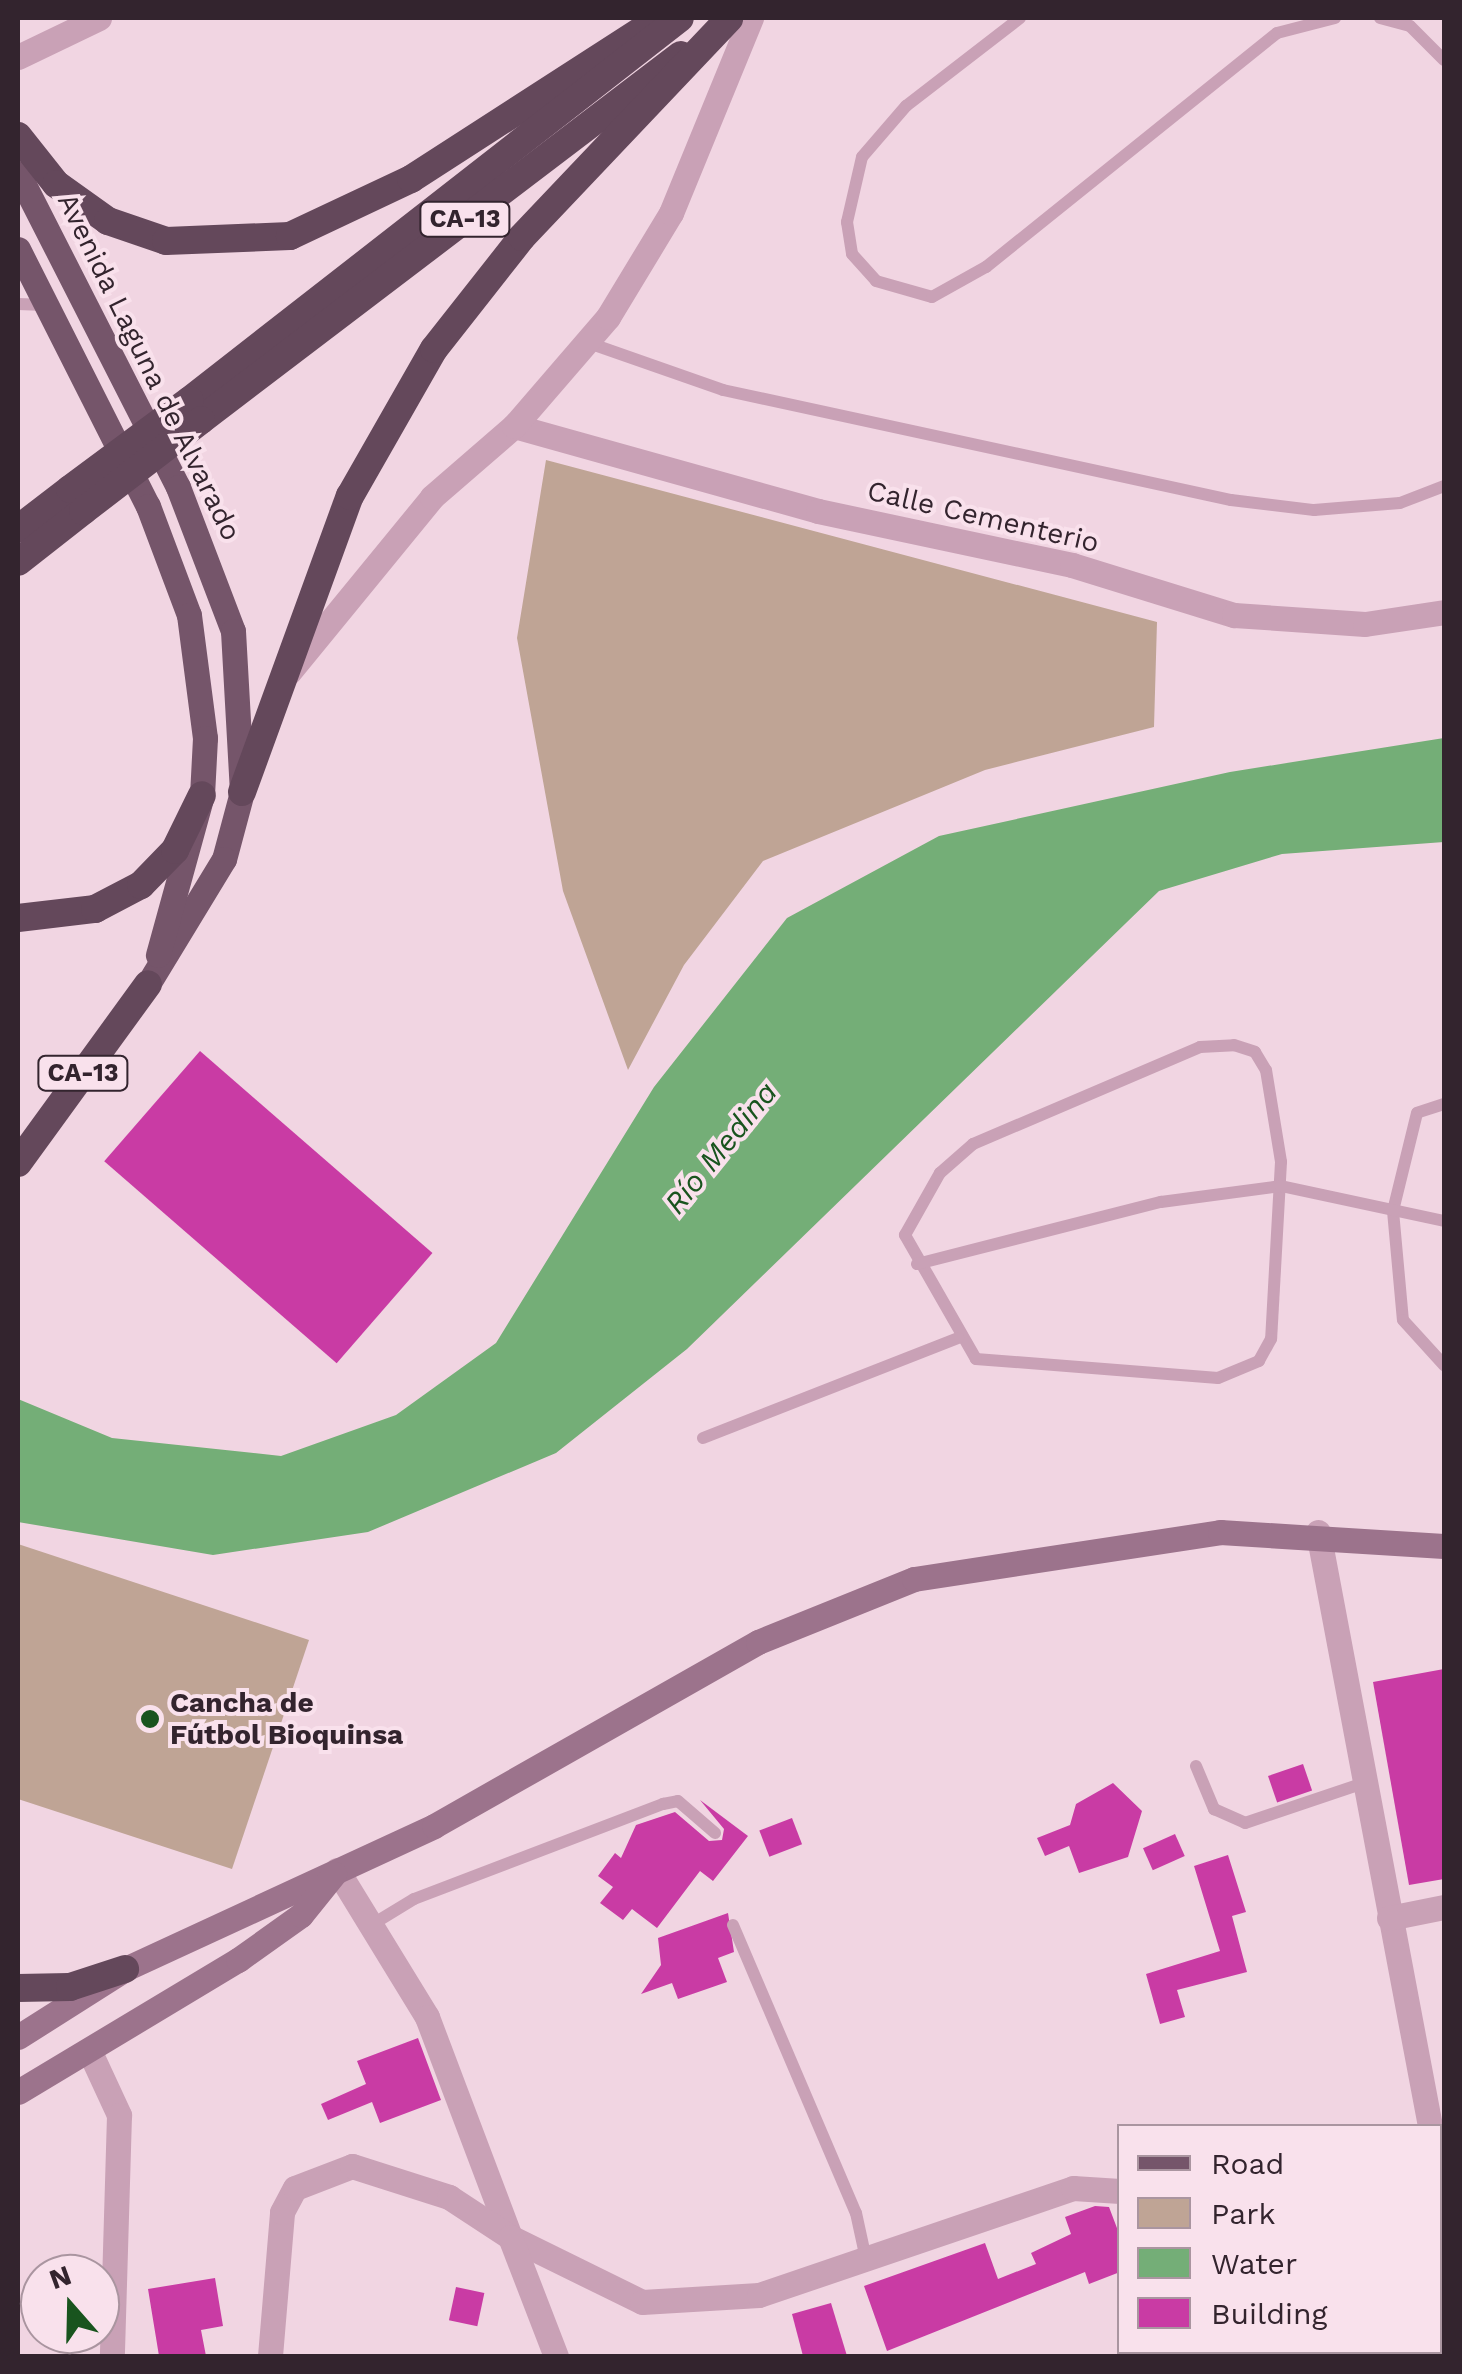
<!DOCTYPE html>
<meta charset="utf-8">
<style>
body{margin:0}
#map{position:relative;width:1462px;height:2374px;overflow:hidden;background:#f1d5e2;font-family:"Work Sans",sans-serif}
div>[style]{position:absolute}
.green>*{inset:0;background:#bfa495}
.water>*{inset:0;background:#74ae77}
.building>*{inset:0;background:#c93ba4;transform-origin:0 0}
.service>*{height:12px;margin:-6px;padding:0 6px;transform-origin:6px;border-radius:6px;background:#c9a1b6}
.minor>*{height:25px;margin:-12.5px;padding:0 12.5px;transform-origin:12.5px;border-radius:12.5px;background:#c9a1b6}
.secondary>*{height:25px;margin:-12.5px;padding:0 12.5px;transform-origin:12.5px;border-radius:12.5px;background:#9c738c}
.primary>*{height:25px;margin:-12.5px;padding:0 12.5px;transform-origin:12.5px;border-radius:12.5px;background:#75556a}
.trunk>*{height:28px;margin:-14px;padding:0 14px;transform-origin:14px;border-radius:14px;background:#64485b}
.trunk-bridge>*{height:28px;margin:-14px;padding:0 14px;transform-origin:14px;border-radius:14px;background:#64485b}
.dots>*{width:28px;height:28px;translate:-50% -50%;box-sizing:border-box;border:5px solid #f9e1ec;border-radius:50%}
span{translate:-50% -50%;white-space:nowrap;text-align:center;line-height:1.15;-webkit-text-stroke:8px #f9e1ec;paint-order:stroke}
.shield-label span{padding:2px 8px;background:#f9e1ec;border:2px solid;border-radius:8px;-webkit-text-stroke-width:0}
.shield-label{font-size:25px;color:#33242e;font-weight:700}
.street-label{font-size:28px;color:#33242e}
.poi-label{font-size:28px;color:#33242e;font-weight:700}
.left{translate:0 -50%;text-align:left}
.water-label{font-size:30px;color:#19541e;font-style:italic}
.frame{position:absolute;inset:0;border:20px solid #33242e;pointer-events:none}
.legend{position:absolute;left:1117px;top:2124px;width:325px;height:230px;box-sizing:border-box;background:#f9e1ec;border:2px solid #aa95a0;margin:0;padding:12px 18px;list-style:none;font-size:30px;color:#33242e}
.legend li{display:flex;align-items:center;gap:20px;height:50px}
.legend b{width:50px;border:2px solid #aa95a0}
.north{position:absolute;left:20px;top:2254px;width:100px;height:100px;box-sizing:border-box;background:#f9e1ec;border:2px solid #aa95a0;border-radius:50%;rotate:340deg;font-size:28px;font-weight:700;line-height:40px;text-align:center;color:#33242e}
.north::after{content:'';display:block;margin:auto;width:35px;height:45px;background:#19541e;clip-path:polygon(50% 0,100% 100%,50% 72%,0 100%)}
</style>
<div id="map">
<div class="green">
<i style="clip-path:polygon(546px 460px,1157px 622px,1154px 727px,985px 770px,763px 861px,684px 965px,628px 1070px,563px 891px,517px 638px)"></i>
<i style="clip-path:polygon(18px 1544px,309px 1640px,232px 1869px,18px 1799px)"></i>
</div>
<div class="water">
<i style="clip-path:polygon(1444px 738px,1444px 842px,1282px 854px,1159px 891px,687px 1349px,556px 1453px,368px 1532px,213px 1555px,18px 1522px,18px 1399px,112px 1438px,281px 1456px,396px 1415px,496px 1343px,654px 1087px,787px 918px,939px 836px,1230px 772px)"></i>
</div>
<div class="building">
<i style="left:200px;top:1051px;width:308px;height:146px;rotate:41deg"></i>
<i style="clip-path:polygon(1444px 1669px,1444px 1879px,1409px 1885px,1373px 1682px)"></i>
<i style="left:1303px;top:1764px;width:28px;height:37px;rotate:71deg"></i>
<i style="clip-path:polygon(1113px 1783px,1142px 1811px,1128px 1857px,1079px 1873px,1069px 1846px,1045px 1856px,1037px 1838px,1070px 1825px,1076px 1804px)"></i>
<i style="clip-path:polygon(700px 1800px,748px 1836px,713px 1881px,700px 1871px,657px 1928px,632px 1909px,623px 1920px,600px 1903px,613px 1887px,598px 1876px,615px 1853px,621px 1858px,636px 1825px,675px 1812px,709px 1841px,722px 1840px,724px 1829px)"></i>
<i style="left:792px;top:1818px;width:28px;height:35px;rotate:69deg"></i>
<i style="left:1175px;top:1834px;width:24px;height:35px;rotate:66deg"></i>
<i style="clip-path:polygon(1228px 1855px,1246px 1912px,1232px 1916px,1247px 1972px,1177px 1990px,1185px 2017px,1160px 2024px,1146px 1974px,1220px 1951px,1194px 1866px)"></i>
<i style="clip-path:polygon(728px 1913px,734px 1952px,718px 1958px,727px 1982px,678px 1999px,672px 1983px,641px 1994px,661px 1965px,658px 1938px)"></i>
<i style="clip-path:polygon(418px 2038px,441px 2100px,380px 2123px,372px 2102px,328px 2120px,321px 2104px,366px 2084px,357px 2061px)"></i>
<i style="clip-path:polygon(1095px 2206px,1109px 2207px,1120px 2236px,1120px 2272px,1089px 2284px,1085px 2272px,887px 2351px,864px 2286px,985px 2243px,998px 2279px,1036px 2264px,1031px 2253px,1071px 2234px,1065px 2217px)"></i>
<i style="clip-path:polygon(215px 2278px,223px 2326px,201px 2330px,206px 2356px,159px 2356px,148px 2289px)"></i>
<i style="left:456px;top:2287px;width:29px;height:34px;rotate:12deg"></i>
<i style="clip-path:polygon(831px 2303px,847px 2356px,803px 2356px,792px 2314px)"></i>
</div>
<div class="service">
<i style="left:1020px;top:18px;width:144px;rotate:142.3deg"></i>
<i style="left:906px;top:106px;width:67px;rotate:130.8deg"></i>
<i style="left:862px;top:157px;width:67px;rotate:103deg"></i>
<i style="left:847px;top:222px;width:32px;rotate:81deg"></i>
<i style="left:852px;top:254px;width:36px;rotate:48deg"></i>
<i style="left:876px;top:281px;width:58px;rotate:15.9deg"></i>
<i style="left:932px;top:297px;width:62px;rotate:-29.1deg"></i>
<i style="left:986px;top:267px;width:373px;rotate:-38.8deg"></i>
<i style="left:1277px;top:33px;width:60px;rotate:-14.5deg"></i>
<i style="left:1380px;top:18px;width:31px;rotate:15deg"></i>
<i style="left:1410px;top:26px;width:48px;rotate:45deg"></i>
<i style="left:18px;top:304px;width:28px;rotate:2deg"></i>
<i style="left:586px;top:342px;width:145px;rotate:19.3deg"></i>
<i style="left:723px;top:390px;width:520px;rotate:12.22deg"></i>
<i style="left:1231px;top:500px;width:84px;rotate:6.9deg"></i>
<i style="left:1314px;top:510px;width:86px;rotate:-4.7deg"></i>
<i style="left:1400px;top:503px;width:47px;rotate:-21.1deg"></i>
<i style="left:1234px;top:1045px;width:22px;rotate:18deg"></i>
<i style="left:1255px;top:1052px;width:21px;rotate:59deg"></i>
<i style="left:1266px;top:1070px;width:93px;rotate:80.7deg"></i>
<i style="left:1281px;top:1162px;width:177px;rotate:93.2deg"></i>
<i style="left:1271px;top:1339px;width:25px;rotate:119deg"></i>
<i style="left:1259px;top:1361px;width:44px;rotate:157.5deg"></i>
<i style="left:1218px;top:1378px;width:243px;rotate:-175.5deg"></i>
<i style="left:976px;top:1359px;width:143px;rotate:-119.8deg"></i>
<i style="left:905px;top:1235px;width:71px;rotate:-60.6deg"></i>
<i style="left:940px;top:1173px;width:44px;rotate:-41.3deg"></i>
<i style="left:973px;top:1144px;width:247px;rotate:-23.1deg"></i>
<i style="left:1200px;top:1047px;width:34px;rotate:-3deg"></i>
<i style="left:1444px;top:1104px;width:28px;rotate:162deg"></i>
<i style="left:1417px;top:1113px;width:101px;rotate:103.8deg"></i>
<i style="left:1393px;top:1211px;width:109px;rotate:84.8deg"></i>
<i style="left:1403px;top:1320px;width:61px;rotate:47.7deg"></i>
<i style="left:917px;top:1264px;width:252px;rotate:-14.3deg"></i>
<i style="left:1161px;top:1202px;width:121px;rotate:-7.6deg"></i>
<i style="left:1281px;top:1186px;width:167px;rotate:12.1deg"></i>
<i style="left:703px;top:1438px;width:274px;rotate:-21.4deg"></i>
<i style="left:1196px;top:1766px;width:47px;rotate:67.3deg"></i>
<i style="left:1214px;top:1809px;width:34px;rotate:24deg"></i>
<i style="left:1245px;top:1823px;width:126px;rotate:-18.6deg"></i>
<i style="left:733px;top:1925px;width:313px;rotate:66.9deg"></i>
<i style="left:856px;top:2213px;width:47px;rotate:77.7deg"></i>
<i style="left:368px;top:1927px;width:54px;rotate:-31.3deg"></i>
<i style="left:414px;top:1899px;width:267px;rotate:-20.9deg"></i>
<i style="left:663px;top:1804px;width:15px;rotate:-11deg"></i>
<i style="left:678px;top:1801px;width:49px;rotate:40.9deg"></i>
</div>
<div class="minor">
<i style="left:18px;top:57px;width:90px;rotate:-25.7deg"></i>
<i style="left:514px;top:426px;width:316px;rotate:15.6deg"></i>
<i style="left:818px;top:511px;width:260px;rotate:12deg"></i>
<i style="left:1072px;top:565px;width:170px;rotate:17.2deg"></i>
<i style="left:1234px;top:615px;width:131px;rotate:3.9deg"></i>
<i style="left:1365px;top:624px;width:80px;rotate:-8.6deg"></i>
<i style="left:289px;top:672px;width:226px;rotate:-50.7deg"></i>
<i style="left:432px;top:497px;width:108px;rotate:-40.9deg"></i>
<i style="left:514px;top:426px;width:144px;rotate:-49.2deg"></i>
<i style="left:608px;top:317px;width:122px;rotate:-58.8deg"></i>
<i style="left:671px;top:213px;width:211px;rotate:-67.7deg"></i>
<i style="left:1318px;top:1532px;width:604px;rotate:79.32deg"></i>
<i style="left:337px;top:1870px;width:172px;rotate:58.5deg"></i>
<i style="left:427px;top:2017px;width:235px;rotate:69.3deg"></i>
<i style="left:510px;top:2237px;width:147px;rotate:26.2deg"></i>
<i style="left:642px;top:2302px;width:117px;rotate:-3.4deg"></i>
<i style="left:759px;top:2295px;width:332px;rotate:-18.8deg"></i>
<i style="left:1073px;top:2188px;width:47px;rotate:3.7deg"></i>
<i style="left:1389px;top:1918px;width:56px;rotate:-11.3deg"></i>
<i style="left:89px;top:2050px;width:72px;rotate:65.2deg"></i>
<i style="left:119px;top:2115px;width:241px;rotate:91.7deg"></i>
<i style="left:1440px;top:2174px;width:25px;rotate:81deg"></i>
<i style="left:1440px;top:2260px;width:53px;rotate:-85.7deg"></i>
<i style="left:1440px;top:2302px;width:4px;rotate:-14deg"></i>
<i style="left:1195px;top:2352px;width:4px;rotate:63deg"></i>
<i style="left:270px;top:2356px;width:144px;rotate:-85.2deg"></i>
<i style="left:282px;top:2212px;width:27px;rotate:-62deg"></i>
<i style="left:295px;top:2188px;width:61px;rotate:-21.1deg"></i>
<i style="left:352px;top:2166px;width:102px;rotate:17.7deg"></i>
<i style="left:449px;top:2197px;width:73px;rotate:33.3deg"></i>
<i style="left:510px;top:2237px;width:128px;rotate:68.9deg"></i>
<i style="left:1393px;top:2356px;width:5px;rotate:-53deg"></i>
</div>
<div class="secondary">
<i style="left:18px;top:2037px;width:127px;rotate:-32.4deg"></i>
<i style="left:125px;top:1969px;width:340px;rotate:-24.8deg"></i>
<i style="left:434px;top:1826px;width:373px;rotate:-29.6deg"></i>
<i style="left:758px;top:1642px;width:168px;rotate:-22deg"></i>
<i style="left:914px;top:1579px;width:310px;rotate:-8.7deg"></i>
<i style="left:1220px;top:1532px;width:224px;rotate:3.6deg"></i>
<i style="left:18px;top:2092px;width:257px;rotate:-31deg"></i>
<i style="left:238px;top:1960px;width:77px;rotate:-35.5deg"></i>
<i style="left:301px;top:1915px;width:53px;rotate:-51.2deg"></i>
</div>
<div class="primary">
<i style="left:18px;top:173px;width:352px;rotate:63deg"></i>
<i style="left:178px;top:487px;width:154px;rotate:69.1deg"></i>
<i style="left:233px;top:631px;width:161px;rotate:86.8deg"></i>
<i style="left:242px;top:792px;width:69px;rotate:105deg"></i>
<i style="left:224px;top:859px;width:146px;rotate:121.3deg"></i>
<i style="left:18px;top:249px;width:288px;rotate:63.2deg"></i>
<i style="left:148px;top:506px;width:116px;rotate:69.4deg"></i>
<i style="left:189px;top:615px;width:124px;rotate:82.6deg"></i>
<i style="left:205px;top:738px;width:57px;rotate:93deg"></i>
<i style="left:202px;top:795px;width:166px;rotate:105.4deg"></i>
</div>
<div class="trunk">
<i style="left:18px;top:136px;width:61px;rotate:51.6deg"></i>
<i style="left:56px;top:184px;width:64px;rotate:35.4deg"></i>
<i style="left:108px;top:221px;width:61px;rotate:19deg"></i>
<i style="left:166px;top:241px;width:124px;rotate:-2.3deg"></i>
<i style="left:290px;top:236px;width:134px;rotate:-25.2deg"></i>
<i style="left:411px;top:179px;width:297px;rotate:-32.8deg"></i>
<i style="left:190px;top:400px;width:621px;rotate:-37.94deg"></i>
<i style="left:201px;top:420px;width:603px;rotate:-37.25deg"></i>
<i style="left:18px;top:529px;width:66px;rotate:-37.6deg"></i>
<i style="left:18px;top:562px;width:83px;rotate:-38.1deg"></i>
<i style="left:242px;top:792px;width:315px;rotate:-70deg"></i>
<i style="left:350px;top:496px;width:169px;rotate:-60.3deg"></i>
<i style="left:434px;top:349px;width:142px;rotate:-51.8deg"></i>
<i style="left:522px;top:237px;width:301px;rotate:-46.5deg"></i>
<i style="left:18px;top:918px;width:78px;rotate:-6.7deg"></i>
<i style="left:95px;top:909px;width:52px;rotate:-27.6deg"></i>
<i style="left:141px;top:885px;width:49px;rotate:-45.8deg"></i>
<i style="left:175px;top:850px;width:61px;rotate:-63.9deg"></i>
<i style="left:18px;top:1163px;width:221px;rotate:-54deg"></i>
<i style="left:18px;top:1988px;width:52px;rotate:-1.1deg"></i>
<i style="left:70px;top:1987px;width:58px;rotate:-18.1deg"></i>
</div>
<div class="trunk-bridge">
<i style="left:70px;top:489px;width:149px;rotate:-36.6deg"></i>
<i style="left:83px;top:511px;width:149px;rotate:-37.6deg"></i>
</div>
<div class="dots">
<i style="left:150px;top:1719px;background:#19541e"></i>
</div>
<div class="shield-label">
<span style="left:465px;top:219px">CA-13</span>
<span style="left:83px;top:1073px">CA-13</span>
</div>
<div class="street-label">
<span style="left:149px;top:367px;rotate:64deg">Avenida Laguna de Alvarado</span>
<span style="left:983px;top:517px;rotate:13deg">Calle Cementerio</span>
</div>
<div class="poi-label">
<span class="left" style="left:170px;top:1719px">Cancha de<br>Fútbol Bioquinsa</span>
</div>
<div class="water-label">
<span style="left:721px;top:1148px;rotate:-51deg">Río Medina</span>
</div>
<div class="frame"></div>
<ul class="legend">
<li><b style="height:12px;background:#75556a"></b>Road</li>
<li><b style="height:28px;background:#bfa495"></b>Park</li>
<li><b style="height:28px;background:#74ae77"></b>Water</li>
<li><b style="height:28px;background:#c93ba4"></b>Building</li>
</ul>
<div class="north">N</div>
</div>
